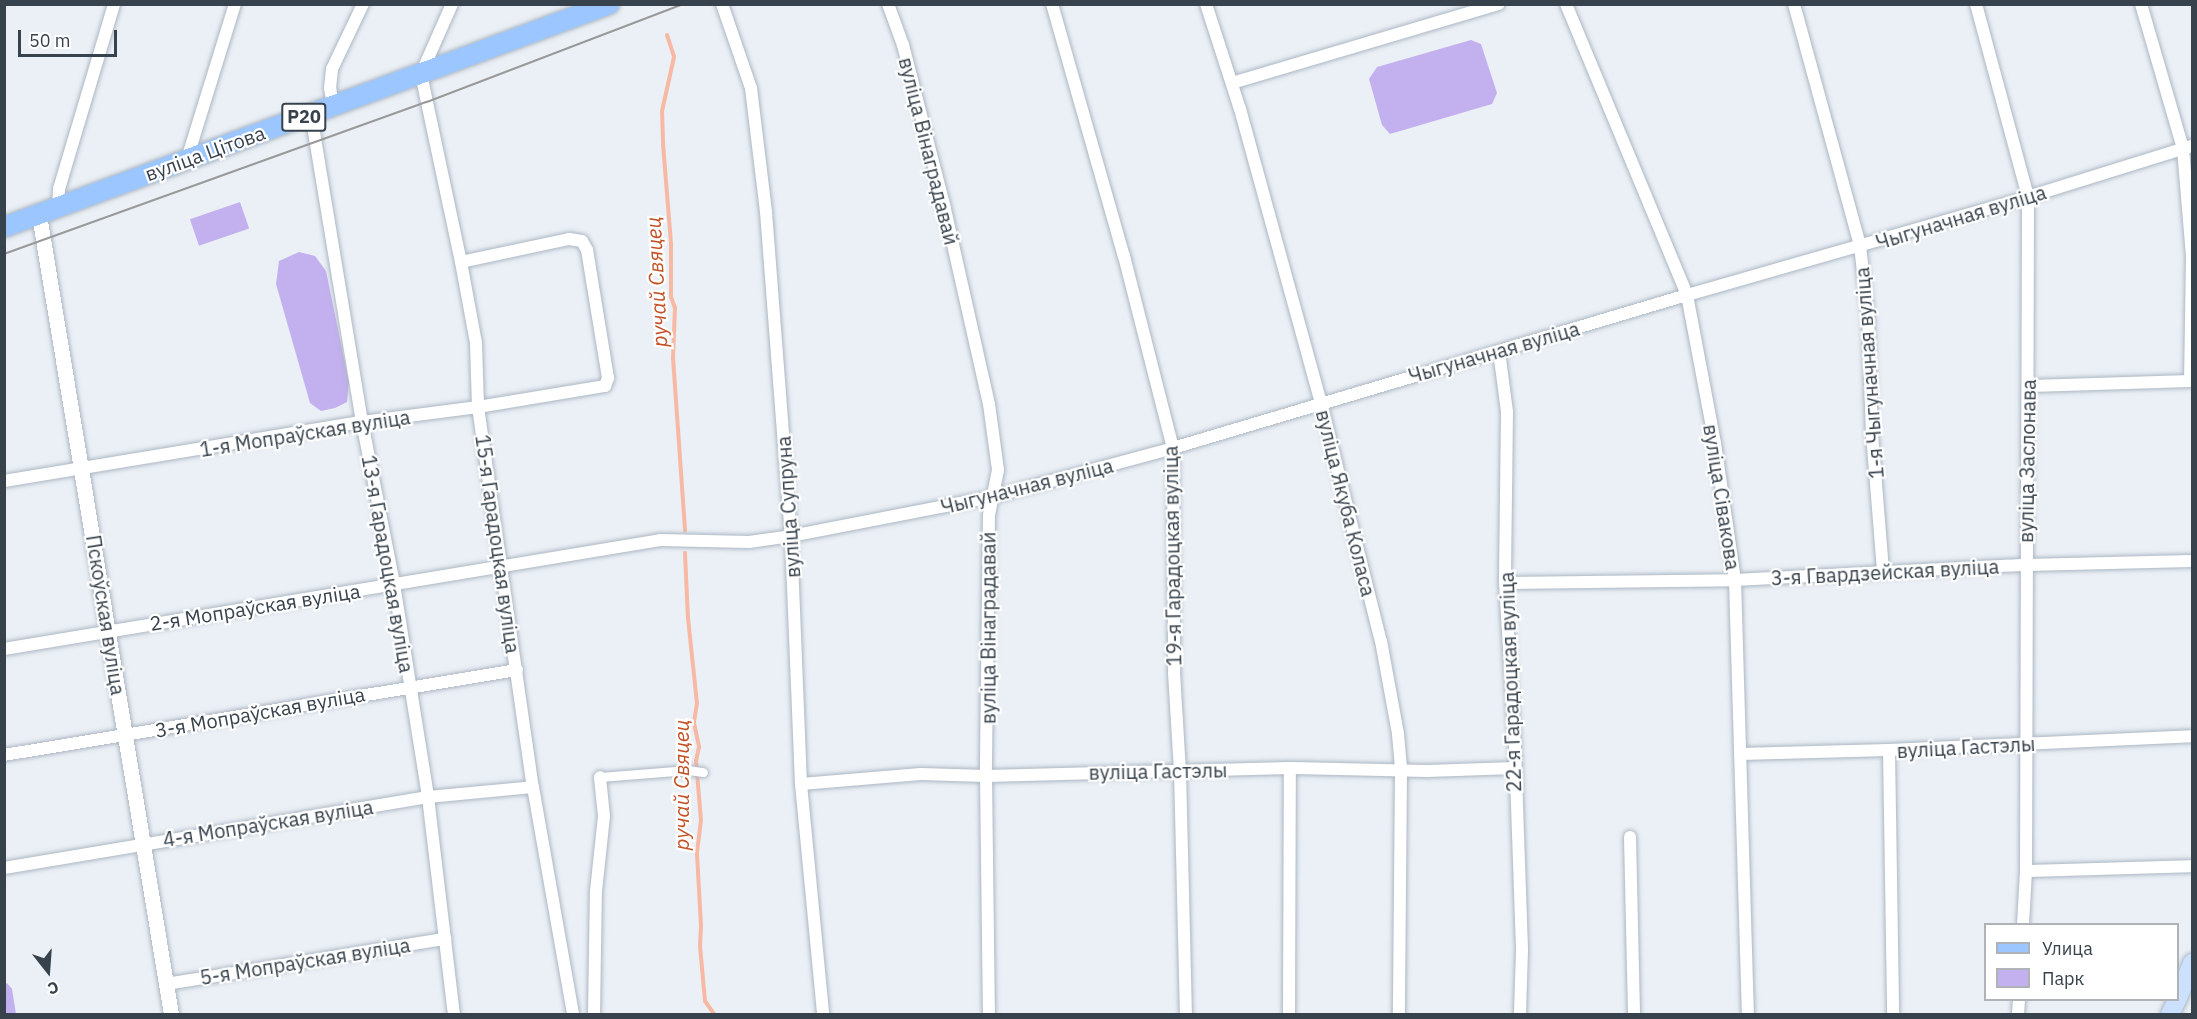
<!DOCTYPE html>
<meta charset="utf-8">
<style>
body{margin:0}
#map{position:relative;width:2197px;height:1019px;overflow:hidden;background:#ebf0f6;font-family:"IBM Plex Sans",sans-serif}
div>[style]{position:absolute}
.green>*{inset:0;background:#c3b0ee;transform-origin:0 0}
.stream>*{height:4px;margin:-2px;padding:0 2px;transform-origin:2px;border-radius:2px;background:#f7b9a3}
.roads{filter:drop-shadow(0 0 2px #acb7c3) drop-shadow(0 0 2px #acb7c3)}
.pedestrian>*{height:9px;margin:-4.5px;padding:0 4.5px;transform-origin:4.5px;border-radius:4.5px;background:#fff}
.minor>*{height:12px;margin:-6px;padding:0 6px;transform-origin:6px;border-radius:6px;background:#fff}
.tertiary>*{height:15px;margin:-7.5px;padding:0 7.5px;transform-origin:7.5px;border-radius:7.5px;background:#fff}
.secondary>*{height:18px;margin:-9px;padding:0 9px;transform-origin:9px;border-radius:9px;background:#cce0ff}
.primary>*{height:20px;margin:-10px;padding:0 10px;transform-origin:10px;border-radius:10px;background:#9bc6ff}
.tram>*{height:1.5px;margin:-0.75px;padding:0 0.75px;transform-origin:0.75px;border-radius:0.75px;background:#999}
span{translate:-50% -50%;white-space:nowrap;text-align:center;line-height:1.15;-webkit-text-stroke:4.5px #fff;paint-order:stroke}
.shield-label span{padding:2px 4px;background:#fff;border:2px solid;border-radius:4px;-webkit-text-stroke-width:0}
.shield-label{font-size:18px;color:#37424c;font-weight:700}
.street-label{font-size:20px;color:#37424c}
.water-label{font-size:21px;color:#c35125;font-style:italic}
.frame{position:absolute;inset:0;border:6px solid #37424c;pointer-events:none}
.legend{position:absolute;left:1984px;top:923px;width:195px;height:78px;box-sizing:border-box;background:#fff;border:2px solid #afb3b7;margin:0;padding:8px 10px;list-style:none;font-size:18px;color:#37424c}
.legend li{display:flex;align-items:center;gap:12px;height:30px}
.legend b{width:30px;border:2px solid #afb3b7}
.north{position:absolute;left:18px;top:941px;width:60px;height:60px;-webkit-text-stroke:4px #fff;paint-order:stroke;rotate:163deg;font-size:16px;font-weight:700;line-height:24px;text-align:center;color:#37424c}
.north::after{content:'';display:block;margin:auto;width:21px;height:27px;background:#37424c;clip-path:polygon(50% 0,100% 100%,50% 72%,0 100%)}
.scale{position:absolute;left:18px;top:30px;width:99px;height:27px;box-sizing:border-box;border:3px solid #37424c;border-top:0;padding-left:8px;font-size:18px;line-height:21px;white-space:nowrap;color:#37424c;-webkit-text-stroke:4px #fff;paint-order:stroke}
</style>
<div id="map">
<div class="green">
<i style="clip-path:polygon(1471px 40px,1481px 44px,1497px 93px,1492px 104px,1390px 134px,1382px 125px,1369px 79px,1377px 67px)"></i>
<i style="left:240px;top:202px;width:28px;height:53px;rotate:71deg"></i>
<i style="clip-path:polygon(299px 252px,315px 256px,326px 271px,349px 382px,347px 402px,335px 408px,321px 411px,310px 403px,276px 284px,279px 261px)"></i>
<i style="clip-path:polygon(7px 983px,12px 989px,16px 1014px,5px 1014px,5px 984px)"></i>
</div>
<div class="stream">
<i style="left:667px;top:35px;width:23px;rotate:72deg"></i>
<i style="left:674px;top:57px;width:55px;rotate:102.5deg"></i>
<i style="left:662px;top:111px;width:33px;rotate:88deg"></i>
<i style="left:663px;top:144px;width:100px;rotate:85.4deg"></i>
<i style="left:671px;top:244px;width:53px;rotate:90deg"></i>
<i style="left:671px;top:297px;width:12px;rotate:70deg"></i>
<i style="left:675px;top:308px;width:50px;rotate:92.3deg"></i>
<i style="left:673px;top:358px;width:173px;rotate:86deg"></i>
<i style="left:685px;top:553px;width:65px;rotate:87.4deg"></i>
<i style="left:688px;top:618px;width:85px;rotate:84deg"></i>
<i style="left:697px;top:703px;width:20px;rotate:99deg"></i>
<i style="left:694px;top:723px;width:25px;rotate:78deg"></i>
<i style="left:699px;top:747px;width:14px;rotate:102deg"></i>
<i style="left:696px;top:761px;width:59px;rotate:85.2deg"></i>
<i style="left:701px;top:820px;width:34px;rotate:97deg"></i>
<i style="left:697px;top:854px;width:72px;rotate:86.8deg"></i>
<i style="left:701px;top:926px;width:20px;rotate:93deg"></i>
<i style="left:700px;top:946px;width:55px;rotate:84.8deg"></i>
<i style="left:705px;top:1001px;width:16px;rotate:55deg"></i>
</div>
<div class="roads">
<div class="pedestrian">
<i style="left:600px;top:777px;width:88px;rotate:-4.5deg"></i>
<i style="left:688px;top:770px;width:15px;rotate:8deg"></i>
</div>
<div class="minor">
<i style="left:452px;top:4px;width:77px;rotate:113.9deg"></i>
<i style="left:421px;top:74px;width:192px;rotate:78deg"></i>
<i style="left:461px;top:262px;width:82px;rotate:79.5deg"></i>
<i style="left:476px;top:343px;width:64px;rotate:88.2deg"></i>
<i style="left:478px;top:407px;width:384px;rotate:81.8deg"></i>
<i style="left:533px;top:787px;width:230px;rotate:80deg"></i>
<i style="left:722px;top:4px;width:89px;rotate:71deg"></i>
<i style="left:751px;top:88px;width:125px;rotate:83.1deg"></i>
<i style="left:766px;top:212px;width:325px;rotate:85.6deg"></i>
<i style="left:791px;top:536px;width:248px;rotate:87.7deg"></i>
<i style="left:801px;top:784px;width:231px;rotate:84.5deg"></i>
<i style="left:888px;top:4px;width:44px;rotate:69.9deg"></i>
<i style="left:903px;top:45px;width:169px;rotate:75.6deg"></i>
<i style="left:945px;top:209px;width:200px;rotate:77.3deg"></i>
<i style="left:989px;top:404px;width:67px;rotate:82.2deg"></i>
<i style="left:998px;top:470px;width:46px;rotate:101.3deg"></i>
<i style="left:989px;top:515px;width:261px;rotate:90.7deg"></i>
<i style="left:986px;top:776px;width:238px;rotate:89.3deg"></i>
<i style="left:1052px;top:4px;width:262px;rotate:74.1deg"></i>
<i style="left:1124px;top:256px;width:198px;rotate:75.7deg"></i>
<i style="left:1173px;top:448px;width:225px;rotate:89.7deg"></i>
<i style="left:1174px;top:673px;width:98px;rotate:86.5deg"></i>
<i style="left:1180px;top:771px;width:243px;rotate:88.6deg"></i>
<i style="left:1206px;top:4px;width:110px;rotate:72.1deg"></i>
<i style="left:1240px;top:109px;width:305px;rotate:74.6deg"></i>
<i style="left:1321px;top:403px;width:245px;rotate:75.9deg"></i>
<i style="left:1381px;top:641px;width:95px;rotate:79.6deg"></i>
<i style="left:1398px;top:734px;width:37px;rotate:85deg"></i>
<i style="left:1401px;top:771px;width:243px;rotate:90.5deg"></i>
<i style="left:1566px;top:4px;width:315px;rotate:67.4deg"></i>
<i style="left:1687px;top:295px;width:151px;rotate:79.3deg"></i>
<i style="left:1715px;top:443px;width:138px;rotate:81.7deg"></i>
<i style="left:1735px;top:580px;width:434px;rotate:88.3deg"></i>
<i style="left:1794px;top:4px;width:251px;rotate:74.7deg"></i>
<i style="left:1860px;top:246px;width:69px;rotate:83.4deg"></i>
<i style="left:1868px;top:315px;width:119px;rotate:88.1deg"></i>
<i style="left:1872px;top:434px;width:137px;rotate:85.4deg"></i>
<i style="left:1976px;top:4px;width:200px;rotate:74.9deg"></i>
<i style="left:2028px;top:197px;width:674px;rotate:90.17deg"></i>
<i style="left:2026px;top:871px;width:53px;rotate:93.2deg"></i>
<i style="left:2141px;top:4px;width:151px;rotate:73.8deg"></i>
<i style="left:2183px;top:149px;width:107px;rotate:85.2deg"></i>
<i style="left:2192px;top:256px;width:125px;rotate:90.9deg"></i>
<i style="left:1232px;top:83px;width:278px;rotate:-16.5deg"></i>
<i style="left:333px;top:106px;width:18px;rotate:-99deg"></i>
<i style="left:330px;top:88px;width:19px;rotate:-84deg"></i>
<i style="left:332px;top:69px;width:72px;rotate:-64.5deg"></i>
<i style="left:311px;top:114px;width:312px;rotate:80.6deg"></i>
<i style="left:362px;top:422px;width:165px;rotate:78.8deg"></i>
<i style="left:394px;top:584px;width:216px;rotate:80.9deg"></i>
<i style="left:428px;top:797px;width:219px;rotate:83.2deg"></i>
<i style="left:187px;top:159px;width:162px;rotate:-72.8deg"></i>
<i style="left:58px;top:208px;width:19px;rotate:-87deg"></i>
<i style="left:59px;top:189px;width:193px;rotate:-73.4deg"></i>
<i style="left:1499px;top:351px;width:62px;rotate:82.5deg"></i>
<i style="left:1507px;top:412px;width:171px;rotate:90.7deg"></i>
<i style="left:1505px;top:583px;width:165px;rotate:86.5deg"></i>
<i style="left:1515px;top:748px;width:202px;rotate:88deg"></i>
<i style="left:1522px;top:950px;width:64px;rotate:91.8deg"></i>
<i style="left:2029px;top:386px;width:163px;rotate:-1.8deg"></i>
<i style="left:4px;top:481px;width:363px;rotate:-9.4deg"></i>
<i style="left:362px;top:422px;width:117px;rotate:-7.4deg"></i>
<i style="left:478px;top:407px;width:129px;rotate:-9.4deg"></i>
<i style="left:605px;top:386px;width:9px;rotate:-69deg"></i>
<i style="left:608px;top:378px;width:130px;rotate:-99.3deg"></i>
<i style="left:587px;top:250px;width:10px;rotate:-119deg"></i>
<i style="left:582px;top:241px;width:13px;rotate:-171deg"></i>
<i style="left:569px;top:239px;width:110px;rotate:168deg"></i>
<i style="left:1505px;top:583px;width:230px;rotate:-0.7deg"></i>
<i style="left:1735px;top:580px;width:291px;rotate:-3deg"></i>
<i style="left:2026px;top:565px;width:166px;rotate:-1.4deg"></i>
<i style="left:4px;top:649px;width:665px;rotate:-9.43deg"></i>
<i style="left:660px;top:540px;width:89px;rotate:1.3deg"></i>
<i style="left:749px;top:542px;width:42px;rotate:-8.1deg"></i>
<i style="left:791px;top:536px;width:205px;rotate:-11deg"></i>
<i style="left:992px;top:497px;width:188px;rotate:-15.1deg"></i>
<i style="left:1173px;top:448px;width:536px;rotate:-16.58deg"></i>
<i style="left:1687px;top:295px;width:355px;rotate:-16deg"></i>
<i style="left:2028px;top:197px;width:172px;rotate:-17.3deg"></i>
<i style="left:1889px;top:750px;width:264px;rotate:89.1deg"></i>
<i style="left:1740px;top:754px;width:149px;rotate:-1.5deg"></i>
<i style="left:1889px;top:750px;width:303px;rotate:-2.6deg"></i>
<i style="left:4px;top:755px;width:520px;rotate:-9.41deg"></i>
<i style="left:801px;top:784px;width:120px;rotate:-4.8deg"></i>
<i style="left:921px;top:774px;width:65px;rotate:1.8deg"></i>
<i style="left:986px;top:776px;width:304px;rotate:-1.5deg"></i>
<i style="left:1290px;top:768px;width:137px;rotate:1.3deg"></i>
<i style="left:1427px;top:771px;width:88px;rotate:-2deg"></i>
<i style="left:1630px;top:837px;width:177px;rotate:88.7deg"></i>
<i style="left:4px;top:868px;width:430px;rotate:-9.5deg"></i>
<i style="left:428px;top:797px;width:105px;rotate:-5.4deg"></i>
<i style="left:2026px;top:871px;width:166px;rotate:-1.7deg"></i>
<i style="left:166px;top:984px;width:283px;rotate:-9.2deg"></i>
<i style="left:594px;top:1014px;width:123px;rotate:-89.1deg"></i>
<i style="left:596px;top:891px;width:75px;rotate:-83.9deg"></i>
<i style="left:604px;top:816px;width:39px;rotate:-96deg"></i>
<i style="left:1289px;top:1014px;width:246px;rotate:-89.8deg"></i>
<i style="left:2018px;top:1014px;width:14px;rotate:-86deg"></i>
</div>
<div class="tertiary">
<i style="left:39px;top:215px;width:810px;rotate:80.62deg"></i>
</div>
<div class="secondary">
<i style="left:2178px;top:998px;width:38px;rotate:-68deg"></i>
<i style="left:2170px;top:1014px;width:16px;rotate:-63deg"></i>
</div>
<div class="primary">
<i style="left:4px;top:227px;width:645px;rotate:-20.23deg"></i>
</div>
</div>
<div class="tram">
<i style="left:4px;top:254px;width:449px;rotate:-19.8deg"></i>
<i style="left:427px;top:102px;width:274px;rotate:-20.9deg"></i>
</div>
<div class="shield-label">
<span style="left:304px;top:117px">Р20</span>
</div>
<div class="street-label">
<span style="left:929px;top:151px;rotate:76deg">вуліца Вінаградавай</span>
<span style="left:205px;top:153px;rotate:-20deg">вуліца Цітова</span>
<span style="left:1961px;top:217px;rotate:-17deg">Чыгуначная вуліца</span>
<span style="left:1494px;top:352px;rotate:-16deg">Чыгуначная вуліца</span>
<span style="left:1869px;top:373px;rotate:-94deg">1-я Чыгуначная вуліца</span>
<span style="left:305px;top:433px;rotate:-9deg">1-я Мопраўская вуліца</span>
<span style="left:2027px;top:461px;rotate:-89deg">вуліца Заслонава</span>
<span style="left:1027px;top:486px;rotate:-14deg">Чыгуначная вуліца</span>
<span style="left:1722px;top:497px;rotate:81deg">вуліца Сівакова</span>
<span style="left:1346px;top:503px;rotate:76deg">вуліца Якуба Коласа</span>
<span style="left:788px;top:507px;rotate:-94deg">вуліца Супруна</span>
<span style="left:498px;top:544px;rotate:82deg">15-я Гарадоцкая вуліца</span>
<span style="left:1172px;top:556px;rotate:-91deg">19-я Гарадоцкая вуліца</span>
<span style="left:388px;top:564px;rotate:80deg">13-я Гарадоцкая вуліца</span>
<span style="left:1885px;top:572px;rotate:-3deg">3-я Гвардзейская вуліца</span>
<span style="left:255px;top:607px;rotate:-9deg">2-я Мопраўская вуліца</span>
<span style="left:106px;top:615px;rotate:81deg">Пскоўская вуліца</span>
<span style="left:988px;top:628px;rotate:-90deg">вуліца Вінаградавай</span>
<span style="left:1510px;top:682px;rotate:-92deg">22-я Гарадоцкая вуліца</span>
<span style="left:260px;top:712px;rotate:-10deg">3-я Мопраўская вуліца</span>
<span style="left:1966px;top:747px;rotate:-3deg">вуліца Гастэлы</span>
<span style="left:1158px;top:771px;rotate:-1deg">вуліца Гастэлы</span>
<span style="left:268px;top:823px;rotate:-9deg">4-я Мопраўская вуліца</span>
<span style="left:305px;top:961px;rotate:-9deg">5-я Мопраўская вуліца</span>
</div>
<div class="water-label">
<span style="left:656px;top:282px;rotate:-93deg">ручай Свяцец</span>
<span style="left:681px;top:785px;rotate:-90deg">ручай Свяцец</span>
</div>
<div class="frame"></div>
<ul class="legend">
<li><b style="height:8px;background:#9bc6ff"></b>Улица</li>
<li><b style="height:16px;background:#c3b0ee"></b>Парк</li>
</ul>
<div class="north">С</div>
<div class="scale">50 m</div>
</div>
